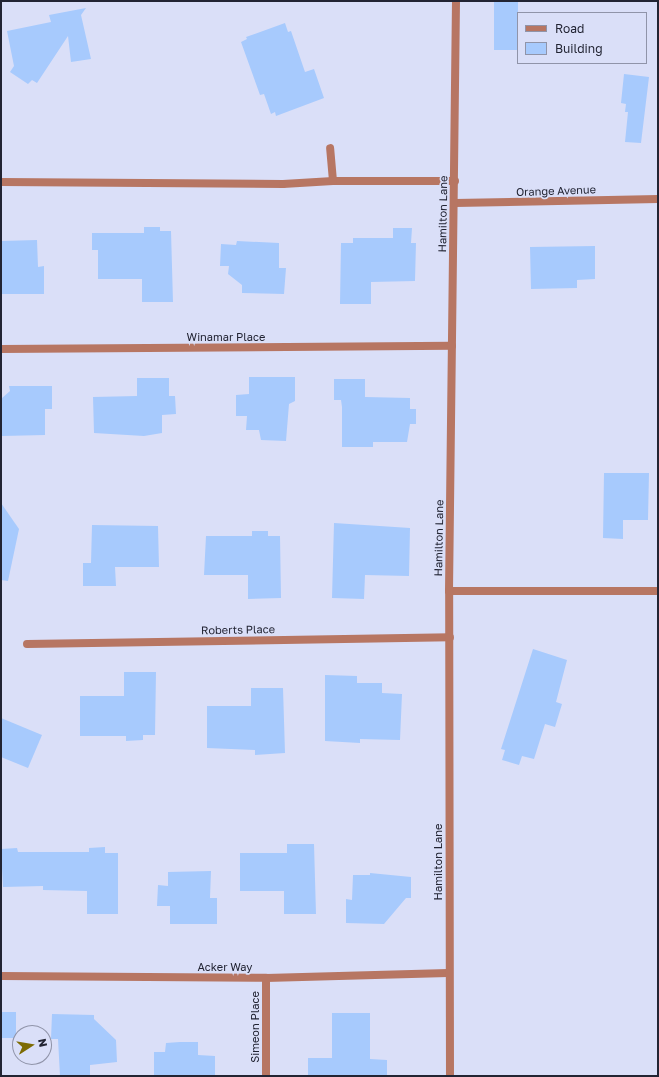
<!DOCTYPE html>
<style>
body{margin:0}
#map{position:relative;width:659px;height:1077px;overflow:hidden;background:#dadff8;font-family:"Golos Text",sans-serif}
div>[style]{position:absolute}
.building>*{inset:0;background:#a7cafd;transform-origin:0 0}
.service>*{height:8px;margin:-4px;padding:0 4px;transform-origin:4px;border-radius:4px;background:#b77663}
.minor>*{height:8px;margin:-4px;padding:0 4px;transform-origin:4px;border-radius:4px;background:#b77663}
.tertiary>*{height:8px;margin:-4px;padding:0 4px;transform-origin:4px;border-radius:4px;background:#b77663}
span{translate:-50% -50%;white-space:nowrap;text-align:center;line-height:1.15;-webkit-text-stroke:3.5px #dadff8;paint-order:stroke}
.street-label{font-size:11px;color:#222433}
.frame{position:absolute;inset:0;border:2px solid #222433;pointer-events:none}
.legend{position:absolute;left:517px;top:12px;width:130px;height:52px;box-sizing:border-box;background:#dadff8;border:1px solid #9094a9;margin:0;padding:5px 7px;list-style:none;font-size:12px;color:#222433}
.legend li{display:flex;align-items:center;gap:8px;height:20px}
.legend b{width:20px;border:1px solid #9094a9}
.north{position:absolute;left:12px;top:1025px;width:40px;height:40px;box-sizing:border-box;background:#dadff8;border:1px solid #9094a9;border-radius:50%;rotate:78deg;font-size:11px;font-weight:700;line-height:16px;text-align:center;color:#222433}
.north::after{content:'';display:block;margin:auto;width:14px;height:18px;background:#7d6b04;clip-path:polygon(50% 0,100% 100%,50% 72%,0 100%)}
</style>
<div id="map">
<div class="building">
<i style="left:494px;top:1px;width:24px;height:49px"></i>
<i style="clip-path:polygon(86px 8px,81px 15px,91px 59px,71px 62px,68px 36px,37px 83px,32px 80px,28px 84px,10px 72px,14px 66px,7px 31px,51px 22px,49px 15px)"></i>
<i style="clip-path:polygon(285px 23px,288px 32px,291px 31px,305px 72px,314px 69px,324px 98px,276px 116px,275px 112px,271px 114px,264px 94px,260px 95px,241px 42px,247px 39px,246px 37px)"></i>
<i style="clip-path:polygon(624px 74px,649px 77px,641px 143px,625px 142px,628px 112px,625px 112px,626px 104px,621px 103px)"></i>
<i style="clip-path:polygon(144px 227px,160px 227px,160px 231px,171px 231px,173px 302px,142px 302px,142px 279px,98px 279px,98px 250px,92px 250px,92px 233px,144px 233px)"></i>
<i style="clip-path:polygon(393px 228px,412px 228px,411px 243px,416px 243px,415px 281px,371px 282px,371px 304px,340px 304px,341px 243px,353px 243px,353px 238px,393px 238px)"></i>
<i style="clip-path:polygon(37px 240px,38px 267px,44px 266px,44px 294px,1px 294px,1px 241px)"></i>
<i style="clip-path:polygon(237px 241px,279px 243px,279px 268px,286px 268px,284px 294px,242px 293px,242px 285px,228px 274px,229px 266px,220px 266px,221px 244px,236px 245px)"></i>
<i style="clip-path:polygon(595px 246px,595px 279px,577px 280px,577px 288px,531px 289px,530px 247px)"></i>
<i style="clip-path:polygon(249px 377px,295px 377px,295px 401px,289px 404px,286px 441px,261px 440px,259px 430px,246px 430px,247px 416px,236px 416px,236px 395px,249px 394px)"></i>
<i style="clip-path:polygon(137px 378px,169px 378px,169px 396px,175px 396px,176px 414px,162px 415px,162px 433px,144px 436px,94px 433px,93px 397px,137px 396px)"></i>
<i style="clip-path:polygon(334px 379px,365px 379px,365px 397px,410px 398px,410px 409px,416px 409px,416px 424px,410px 424px,407px 442px,373px 442px,373px 447px,342px 447px,342px 407px,341px 400px,334px 400px)"></i>
<i style="clip-path:polygon(9px 386px,52px 386px,52px 409px,45px 409px,45px 435px,2px 436px,1px 399px,10px 391px)"></i>
<i style="clip-path:polygon(604px 473px,649px 473px,648px 520px,623px 520px,623px 539px,603px 538px)"></i>
<i style="clip-path:polygon(1px 503px,19px 529px,8px 581px,1px 580px)"></i>
<i style="clip-path:polygon(334px 523px,410px 528px,409px 576px,365px 575px,364px 599px,332px 598px)"></i>
<i style="clip-path:polygon(92px 525px,158px 526px,159px 567px,115px 567px,116px 586px,83px 586px,83px 563px,91px 563px)"></i>
<i style="clip-path:polygon(252px 531px,268px 531px,268px 536px,280px 536px,281px 598px,248px 599px,248px 575px,204px 575px,206px 536px,252px 536px)"></i>
<i style="clip-path:polygon(533px 649px,567px 660px,556px 702px,562px 704px,555px 727px,545px 724px,534px 759px,522px 756px,519px 765px,502px 760px,505px 750px,501px 749px)"></i>
<i style="clip-path:polygon(124px 672px,156px 672px,155px 735px,143px 735px,143px 740px,126px 741px,126px 736px,80px 736px,80px 696px,124px 696px)"></i>
<i style="clip-path:polygon(325px 675px,357px 676px,357px 683px,382px 683px,382px 693px,402px 694px,400px 740px,360px 739px,360px 743px,325px 741px)"></i>
<i style="clip-path:polygon(251px 688px,283px 688px,285px 753px,255px 755px,255px 750px,207px 748px,207px 706px,251px 706px)"></i>
<i style="clip-path:polygon(1px 718px,42px 735px,28px 768px,1px 757px)"></i>
<i style="clip-path:polygon(287px 844px,314px 844px,316px 914px,284px 914px,284px 891px,240px 891px,240px 853px,287px 853px)"></i>
<i style="clip-path:polygon(105px 847px,105px 853px,118px 853px,118px 914px,87px 914px,87px 891px,43px 890px,43px 886px,3px 887px,1px 849px,17px 848px,18px 852px,89px 852px,89px 848px)"></i>
<i style="clip-path:polygon(211px 871px,210px 898px,217px 898px,217px 924px,170px 924px,170px 906px,157px 906px,158px 885px,168px 886px,168px 872px)"></i>
<i style="clip-path:polygon(370px 873px,411px 877px,411px 898px,406px 898px,384px 924px,346px 923px,346px 899px,352px 900px,353px 875px,370px 875px)"></i>
<i style="left:1px;top:1012px;width:15px;height:26px"></i>
<i style="clip-path:polygon(332px 1013px,370px 1013px,370px 1059px,387px 1060px,387px 1075px,308px 1076px,308px 1058px,332px 1058px)"></i>
<i style="clip-path:polygon(52px 1014px,94px 1015px,94px 1019px,116px 1040px,117px 1062px,90px 1065px,90px 1076px,60px 1076px,58px 1039px,51px 1039px)"></i>
<i style="clip-path:polygon(180px 1042px,198px 1042px,198px 1055px,215px 1056px,215px 1076px,154px 1076px,154px 1052px,165px 1052px,166px 1043px)"></i>
</div>
<div class="service">
<i style="left:333px;top:181px;width:122px"></i>
<i style="left:1px;top:182px;width:282px;rotate:0.4deg"></i>
<i style="left:283px;top:184px;width:50px;rotate:-3.4deg"></i>
<i style="left:333px;top:181px;width:33px;rotate:-95deg"></i>
<i style="left:449px;top:591px;width:209px"></i>
</div>
<div class="minor">
<i style="left:455px;top:203px;width:203px;rotate:-1.1deg"></i>
<i style="left:1px;top:349px;width:451px;rotate:-0.4deg"></i>
<i style="left:27px;top:644px;width:423px;rotate:-0.9deg"></i>
<i style="left:1px;top:976px;width:265px;rotate:0.4deg"></i>
<i style="left:266px;top:978px;width:182px;rotate:-1.6deg"></i>
<i style="left:266px;top:978px;width:98px;rotate:90deg"></i>
</div>
<div class="tertiary">
<i style="left:450px;top:1076px;width:485px;rotate:-90.1deg"></i>
<i style="left:449px;top:591px;width:590px;rotate:-89.32deg"></i>
</div>
<div class="street-label">
<span style="left:556px;top:191px;rotate:-2deg">Orange Avenue</span>
<span style="left:443px;top:214px;rotate:-89deg">Hamilton Lane</span>
<span style="left:226px;top:337px">Winamar Place</span>
<span style="left:439px;top:538px;rotate:-89deg">Hamilton Lane</span>
<span style="left:238px;top:630px;rotate:-1deg">Roberts Place</span>
<span style="left:438px;top:862px;rotate:-90deg">Hamilton Lane</span>
<span style="left:225px;top:967px">Acker Way</span>
<span style="left:255px;top:1027px;rotate:-90deg">Simeon Place</span>
</div>
<div class="frame"></div>
<ul class="legend">
<li><b style="height:5px;background:#b77663"></b>Road</li>
<li><b style="height:11px;background:#a7cafd"></b>Building</li>
</ul>
<div class="north">N</div>
</div>
